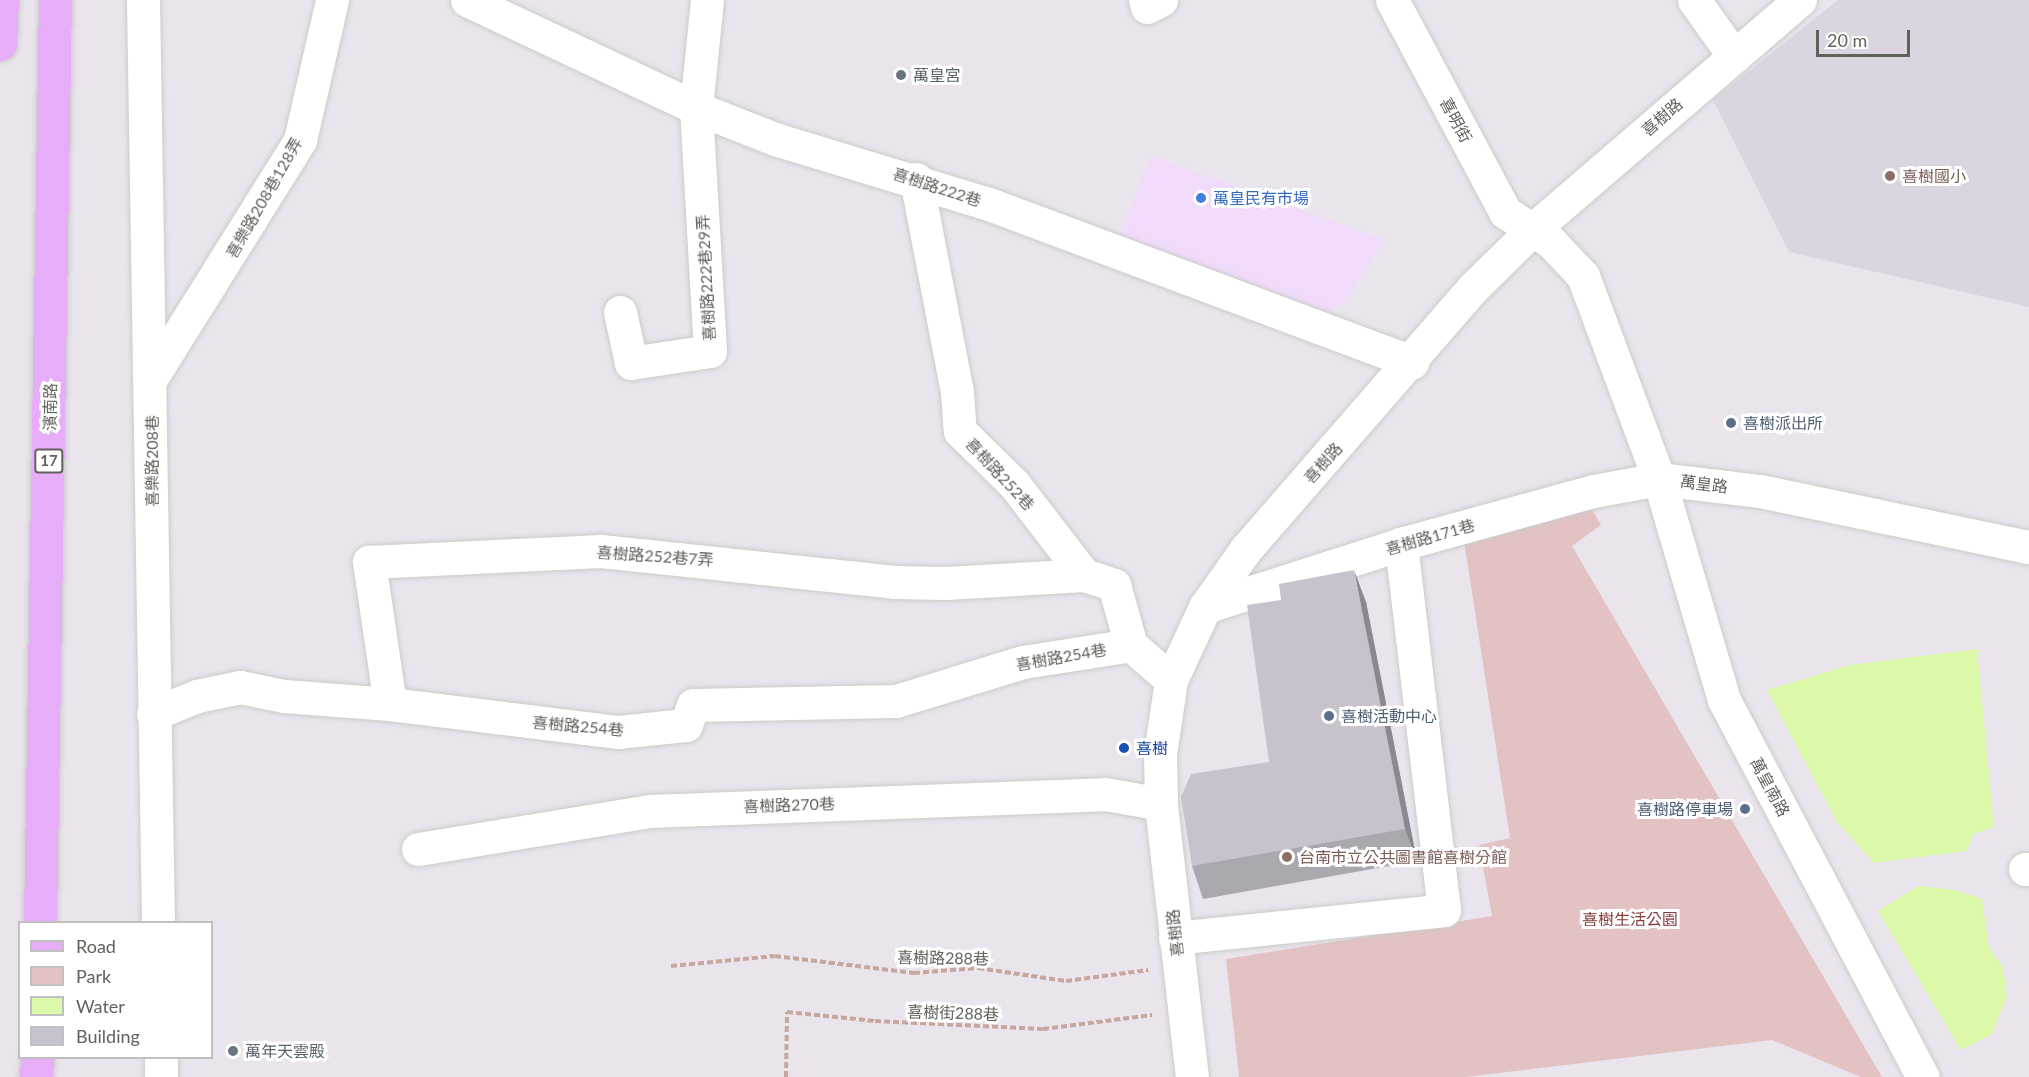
<!DOCTYPE html>
<meta charset="utf-8">
<style>
body{margin:0}
#map{position:relative;width:2029px;height:1077px;overflow:hidden;background:#eae4ed;font-family:Lato,"Noto Sans TC",sans-serif}
div>[style]{position:absolute}
.commercial>*{inset:0;background:#f1dbfb}
.education>*{inset:0;background:#dcd5e0}
.green>*{inset:0;background:#e3c2c4}
.water>*{inset:0;background:#dbf9a8}
.path>*{height:4px;margin-top:-2px;transform-origin:0;background:repeating-linear-gradient(90deg,#c6a69d 0 6px,transparent 0 9px)}
.roads{filter:drop-shadow(0 0 2px #cacdc7) drop-shadow(0 0 2px #cacdc7)}
.minor>*{height:33px;margin:-16.5px;padding:0 16.5px;transform-origin:16.5px;border-radius:16.5px;background:#fff}
.major>*{height:33px;margin:-16.5px;padding:0 16.5px;transform-origin:16.5px;border-radius:16.5px;background:#e8adf9}
.wall>*{inset:0;background:#aba7af}
.shaded-wall>*{inset:0;background:#8b888e}
.building>*{inset:0;background:#c7c2cb}
.dots>*{width:16px;height:16px;translate:-50% -50%;box-sizing:border-box;border:3px solid #fff;border-radius:50%}
span{translate:-50% -50%;white-space:nowrap;text-align:center;line-height:1.15;-webkit-text-stroke:6px #fff;paint-order:stroke}
.shield-label span{padding:2px 4px;background:#fff;border:2px solid;border-radius:4px;-webkit-text-stroke-width:0}
.shield-label{font-size:15px;color:#60635c;font-weight:700}
.worship-label{font-size:16px;color:#5b616d}
.left{translate:0 -50%;text-align:left}
.street-label{font-size:16px;color:#60635c}
.education-label{font-size:16px;color:#785e54}
.shop-label{font-size:16px;color:#366cbe}
.service-label{font-size:16px;color:#4e5e75}
.right{translate:-100% -50%;text-align:right}
.transit-label{font-size:16px;color:#164399}
.park-label{font-size:16px;color:#833b3d}
.legend{position:absolute;left:18px;top:921px;width:195px;height:138px;box-sizing:border-box;background:#fff;border:2px solid #bfc1be;margin:0;padding:8px 10px;list-style:none;font-size:18px;color:#60635c}
.legend li{display:flex;align-items:center;gap:12px;height:30px}
.legend b{width:30px;border:2px solid #bfc1be}
.scale{position:absolute;left:1816px;top:30px;width:94px;height:27px;box-sizing:border-box;border:3px solid #60635c;border-top:0;padding-left:8px;font-size:18px;line-height:21px;white-space:nowrap;color:#60635c;-webkit-text-stroke:4px #fff;paint-order:stroke}
</style>
<div id="map">
<div class="commercial">
<i style="clip-path:polygon(1151px 156px,1385px 240px,1345px 302px,1317px 318px,1115px 247px)"></i>
</div>
<div class="education">
<i style="clip-path:polygon(1838px 0,2029px 0,2029px 307px,1789px 252px,1713px 100px)"></i>
</div>
<div class="green">
<i style="clip-path:polygon(1588px 503px,1601px 525px,1572px 546px,1882px 1077px,1861px 1077px,1772px 1040px,1466px 1077px,1239px 1077px,1226px 959px,1492px 916px,1479px 845px,1510px 838px,1463px 534px)"></i>
</div>
<div class="water">
<i style="clip-path:polygon(1977px 649px,1994px 827px,1974px 834px,1966px 851px,1874px 863px,1837px 822px,1767px 690px,1850px 665px)"></i>
<i style="clip-path:polygon(1918px 886px,1955px 890px,1982px 899px,1989px 948px,2003px 967px,2007px 996px,1992px 1034px,1961px 1050px,1878px 911px)"></i>
</div>
<div class="path">
<i style="left:671px;top:966px;width:104px;rotate:-5.5deg"></i>
<i style="left:775px;top:956px;width:140px;rotate:7deg"></i>
<i style="left:914px;top:973px;width:64px;rotate:-4.5deg"></i>
<i style="left:978px;top:968px;width:89px;rotate:8.4deg"></i>
<i style="left:1066px;top:981px;width:83px;rotate:-7.6deg"></i>
<i style="left:786px;top:1077px;width:65px;rotate:-89.1deg"></i>
<i style="left:787px;top:1012px;width:88px;rotate:5.8deg"></i>
<i style="left:875px;top:1021px;width:168px;rotate:2.7deg"></i>
<i style="left:1043px;top:1029px;width:110px;rotate:-7.3deg"></i>
</div>
<div class="roads">
<div class="minor">
<i style="left:143px;top:0;width:922px;rotate:89.07deg"></i>
<i style="left:467px;top:0;width:253px;rotate:25.2deg"></i>
<i style="left:696px;top:108px;width:85px;rotate:21.4deg"></i>
<i style="left:775px;top:139px;width:224px;rotate:16.9deg"></i>
<i style="left:989px;top:204px;width:452px;rotate:20.5deg"></i>
<i style="left:1145px;top:0;width:7px;rotate:74deg"></i>
<i style="left:1147px;top:7px;width:16px;rotate:-27deg"></i>
<i style="left:1392px;top:0;width:240px;rotate:61.9deg"></i>
<i style="left:1505px;top:212px;width:55px;rotate:33.1deg"></i>
<i style="left:1551px;top:242px;width:47px;rotate:46.7deg"></i>
<i style="left:1583px;top:276px;width:217px;rotate:69.5deg"></i>
<i style="left:1659px;top:479px;width:230px;rotate:73.6deg"></i>
<i style="left:1724px;top:700px;width:426px;rotate:62.2deg"></i>
<i style="left:1694px;top:0;width:69px;rotate:54.5deg"></i>
<i style="left:916px;top:179px;width:217px;rotate:79.1deg"></i>
<i style="left:957px;top:392px;width:39px;rotate:86deg"></i>
<i style="left:960px;top:431px;width:76px;rotate:44.5deg"></i>
<i style="left:1014px;top:484px;width:115px;rotate:52.4deg"></i>
<i style="left:1084px;top:575px;width:32px;rotate:18deg"></i>
<i style="left:1114px;top:585px;width:62px;rotate:74.2deg"></i>
<i style="left:1131px;top:645px;width:53px;rotate:41.2deg"></i>
<i style="left:620px;top:312px;width:52px;rotate:77.8deg"></i>
<i style="left:631px;top:363px;width:80px;rotate:-8.6deg"></i>
<i style="left:710px;top:351px;width:243px;rotate:-93.3deg"></i>
<i style="left:696px;top:108px;width:109px;rotate:-84.2deg"></i>
<i style="left:152px;top:377px;width:279px;rotate:-58deg"></i>
<i style="left:300px;top:140px;width:144px;rotate:-77.1deg"></i>
<i style="left:1205px;top:607px;width:206px;rotate:-17.8deg"></i>
<i style="left:1401px;top:544px;width:200px;rotate:-15.4deg"></i>
<i style="left:1594px;top:491px;width:66px;rotate:-10.5deg"></i>
<i style="left:1659px;top:479px;width:102px;rotate:6.8deg"></i>
<i style="left:1760px;top:491px;width:275px;rotate:11.8deg"></i>
<i style="left:390px;top:704px;width:144px;rotate:-98.4deg"></i>
<i style="left:369px;top:562px;width:232px;rotate:-2.7deg"></i>
<i style="left:601px;top:551px;width:295px;rotate:6deg"></i>
<i style="left:894px;top:582px;width:52px;rotate:1.1deg"></i>
<i style="left:946px;top:583px;width:138px;rotate:-3.3deg"></i>
<i style="left:153px;top:714px;width:48px;rotate:-22.2deg"></i>
<i style="left:197px;top:696px;width:44px;rotate:-11.8deg"></i>
<i style="left:240px;top:687px;width:45px;rotate:11.6deg"></i>
<i style="left:284px;top:696px;width:106px;rotate:4.3deg"></i>
<i style="left:390px;top:704px;width:230px;rotate:7deg"></i>
<i style="left:618px;top:732px;width:68px;rotate:-5.9deg"></i>
<i style="left:686px;top:725px;width:21px;rotate:-71deg"></i>
<i style="left:693px;top:705px;width:203px;rotate:-1.1deg"></i>
<i style="left:896px;top:701px;width:133px;rotate:-17.1deg"></i>
<i style="left:1023px;top:662px;width:109px;rotate:-8.9deg"></i>
<i style="left:418px;top:849px;width:234px;rotate:-9.3deg"></i>
<i style="left:649px;top:811px;width:456px;rotate:-2.1deg"></i>
<i style="left:1105px;top:794px;width:57px;rotate:10.1deg"></i>
<i style="left:2025px;top:869px;width:4px"></i>
<i style="left:1175px;top:938px;width:270px;rotate:-5.9deg"></i>
<i style="left:1444px;top:910px;width:369px;rotate:-96.7deg"></i>
<i style="left:161px;top:1058px;width:19px;rotate:90deg"></i>
<i style="left:1192px;top:1077px;width:275px;rotate:-96.5deg"></i>
<i style="left:1161px;top:804px;width:50px;rotate:-91.1deg"></i>
<i style="left:1160px;top:754px;width:75px;rotate:-81.5deg"></i>
<i style="left:1171px;top:680px;width:81px;rotate:-65deg"></i>
<i style="left:1205px;top:607px;width:71px;rotate:-54.7deg"></i>
<i style="left:1246px;top:549px;width:347px;rotate:-49deg"></i>
<i style="left:1474px;top:287px;width:78px;rotate:-44.5deg"></i>
<i style="left:1530px;top:232px;width:356px;rotate:-40.7deg"></i>
</div>
<div class="major">
<i style="left:0;top:44px;width:44px;rotate:-87.4deg"></i>
<i style="left:40px;top:922px;width:922px;rotate:-89.07deg"></i>
<i style="left:36px;top:1077px;width:19px;rotate:-87deg"></i>
</div>
</div>
<div class="wall">
<i style="clip-path:polygon(1281px 600px,1366px 602px,1417px 861px,1203px 899px,1192px 866px,1269px 762px)"></i>
</div>
<div class="shaded-wall">
<i style="clip-path:polygon(1354px 570px,1366px 602px,1417px 861px,1405px 829px)"></i>
</div>
<div class="building">
<i style="clip-path:polygon(1354px 570px,1405px 829px,1192px 866px,1181px 797px,1191px 774px,1269px 762px,1247px 605px,1281px 600px,1279px 584px)"></i>
</div>
<div class="dots">
<i style="left:901px;top:75px;background:#6b7280"></i>
<i style="left:1890px;top:176px;background:#8d6e63"></i>
<i style="left:1201px;top:198px;background:#3f7fe0"></i>
<i style="left:1731px;top:423px;background:#5c6f8a"></i>
<i style="left:1329px;top:716px;background:#5c6f8a"></i>
<i style="left:1124px;top:748px;background:#1a4fb4"></i>
<i style="left:1745px;top:809px;background:#5c6f8a"></i>
<i style="left:1287px;top:857px;background:#8d6e63"></i>
<i style="left:233px;top:1051px;background:#6b7280"></i>
</div>
<div class="shield-label">
<span style="left:49px;top:461px">17</span>
</div>
<div class="worship-label">
<span class="left" style="left:913px;top:75px">萬皇宮</span>
<span class="left" style="left:245px;top:1051px">萬年天雲殿</span>
</div>
<div class="street-label">
<span style="left:1662px;top:117px;rotate:-41deg">喜樹路</span>
<span style="left:1456px;top:120px;rotate:62deg">喜明街</span>
<span style="left:937px;top:187px;rotate:18deg">喜樹路222巷</span>
<span style="left:264px;top:198px;rotate:-60deg">喜樂路208巷128弄</span>
<span style="left:706px;top:278px;rotate:-93deg">喜樹路222巷29弄</span>
<span style="left:50px;top:407px;rotate:-89deg">濱南路</span>
<span style="left:152px;top:461px;rotate:-90deg">喜樂路208巷</span>
<span style="left:1323px;top:463px;rotate:-48deg">喜樹路</span>
<span style="left:1000px;top:474px;rotate:47deg">喜樹路252巷</span>
<span style="left:1704px;top:484px;rotate:7deg">萬皇路</span>
<span style="left:1430px;top:537px;rotate:-16deg">喜樹路171巷</span>
<span style="left:655px;top:556px;rotate:4deg">喜樹路252巷7弄</span>
<span style="left:1061px;top:657px;rotate:-10deg">喜樹路254巷</span>
<span style="left:578px;top:726px;rotate:5deg">喜樹路254巷</span>
<span style="left:1770px;top:787px;rotate:62deg">萬皇南路</span>
<span style="left:789px;top:805px;rotate:-2deg">喜樹路270巷</span>
<span style="left:1175px;top:933px;rotate:-96deg">喜樹路</span>
<span style="left:943px;top:958px;rotate:1deg">喜樹路288巷</span>
<span style="left:953px;top:1013px;rotate:2deg">喜樹街288巷</span>
</div>
<div class="education-label">
<span class="left" style="left:1902px;top:176px">喜樹國小</span>
<span class="left" style="left:1299px;top:857px">台南市立公共圖書館喜樹分館</span>
</div>
<div class="shop-label">
<span class="left" style="left:1213px;top:198px">萬皇民有市場</span>
</div>
<div class="service-label">
<span class="left" style="left:1743px;top:423px">喜樹派出所</span>
<span class="left" style="left:1341px;top:716px">喜樹活動中心</span>
<span class="right" style="left:1733px;top:809px">喜樹路停車場</span>
</div>
<div class="transit-label">
<span class="left" style="left:1136px;top:748px">喜樹</span>
</div>
<div class="park-label">
<span style="left:1630px;top:919px">喜樹生活公園</span>
</div>
<ul class="legend">
<li><b style="height:8px;background:#e8adf9"></b>Road</li>
<li><b style="height:16px;background:#e3c2c4"></b>Park</li>
<li><b style="height:16px;background:#dbf9a8"></b>Water</li>
<li><b style="height:16px;background:#c7c2cb"></b>Building</li>
</ul>
<div class="scale">20 m</div>
</div>
